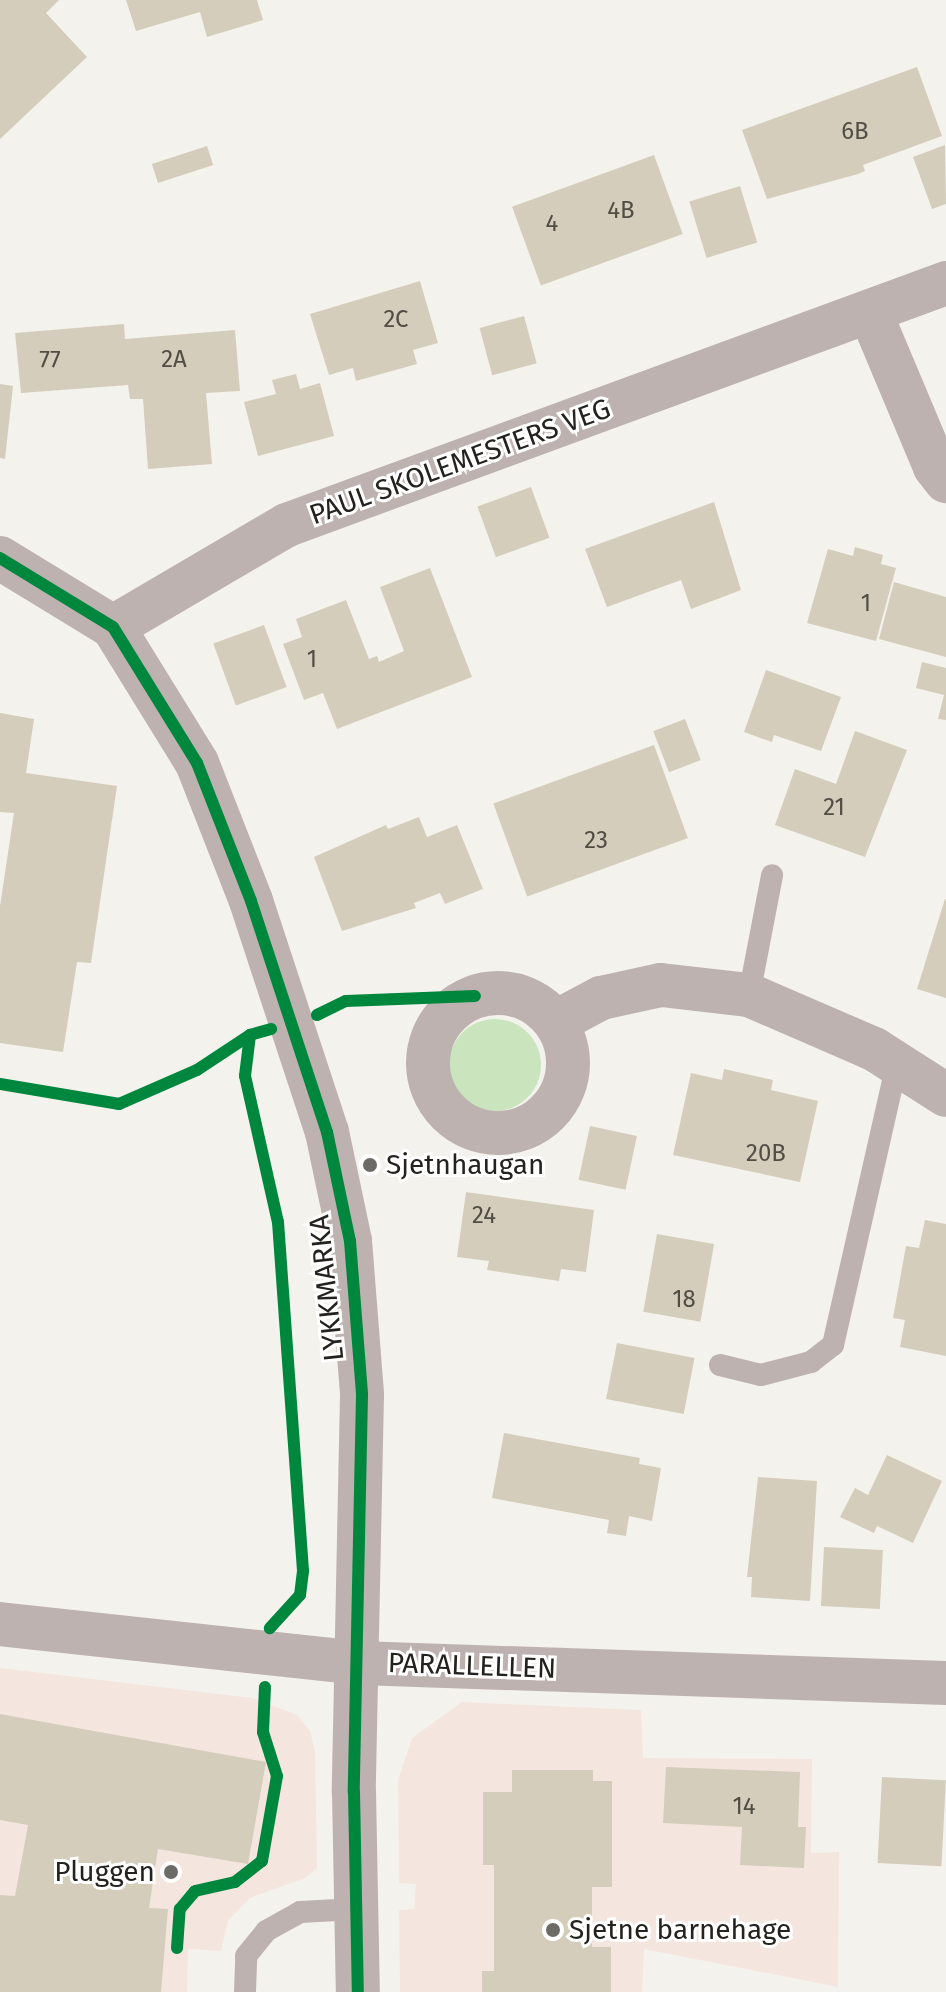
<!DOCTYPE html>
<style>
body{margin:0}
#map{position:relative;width:946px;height:1992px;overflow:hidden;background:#f4f2ec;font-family:"Fira Sans",sans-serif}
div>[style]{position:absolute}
.education>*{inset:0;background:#f4e6de}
.green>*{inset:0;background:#cae5be}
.round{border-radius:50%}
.building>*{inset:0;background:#d5cdbb;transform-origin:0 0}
.service>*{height:22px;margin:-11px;padding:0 11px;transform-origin:11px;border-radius:11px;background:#bdb2b0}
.minor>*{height:44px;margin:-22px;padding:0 22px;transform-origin:22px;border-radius:22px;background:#bdb2b0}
.minor>.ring{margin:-22px;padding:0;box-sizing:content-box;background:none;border:44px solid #bdb2b0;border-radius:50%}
.cycleway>*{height:12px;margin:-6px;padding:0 6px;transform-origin:6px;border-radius:6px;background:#00873e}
.dots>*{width:22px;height:22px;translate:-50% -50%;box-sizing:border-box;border:4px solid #fff;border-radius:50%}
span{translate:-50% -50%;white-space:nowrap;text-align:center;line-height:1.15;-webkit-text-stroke:6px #fff;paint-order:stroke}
.number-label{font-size:24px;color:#504d45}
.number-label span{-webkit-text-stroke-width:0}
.street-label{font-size:28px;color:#24221e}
.poi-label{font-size:28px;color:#24221e}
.left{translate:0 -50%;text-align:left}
.right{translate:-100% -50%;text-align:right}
</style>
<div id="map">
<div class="education">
<i style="clip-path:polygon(0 1668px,252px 1698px,297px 1715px,310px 1731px,315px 1752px,317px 1868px,305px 1878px,250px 1898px,228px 1921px,221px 1951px,188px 1949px,187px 1992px,0 1992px)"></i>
<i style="clip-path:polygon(462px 1702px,641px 1710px,643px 1758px,812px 1759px,811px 1853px,839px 1852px,838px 1987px,644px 1949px,642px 1992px,400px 1992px,399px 1910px,414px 1909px,416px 1884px,399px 1883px,398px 1780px,412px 1738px)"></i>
</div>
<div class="green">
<i class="round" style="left:449px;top:1019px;width:92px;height:92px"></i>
</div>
<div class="building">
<i style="clip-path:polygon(0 0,59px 0,46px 13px,87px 57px,0 139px)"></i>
<i style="clip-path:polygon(126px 0,257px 0,263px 20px,207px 37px,200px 12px,136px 31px)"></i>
<i style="clip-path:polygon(917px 67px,942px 136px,863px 165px,865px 171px,858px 174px,767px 199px,742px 130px)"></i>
<i style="clip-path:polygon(945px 145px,946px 204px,932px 209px,913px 157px)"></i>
<i style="left:207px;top:146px;width:20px;height:58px;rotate:72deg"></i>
<i style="left:654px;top:155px;width:84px;height:151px;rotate:70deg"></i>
<i style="left:740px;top:186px;width:59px;height:53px;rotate:73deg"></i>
<i style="clip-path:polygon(420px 281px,438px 343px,413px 350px,417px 364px,356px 381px,353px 368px,329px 375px,310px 314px)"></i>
<i style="left:524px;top:316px;width:49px;height:46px;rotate:75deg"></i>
<i style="clip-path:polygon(124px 324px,125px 339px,235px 330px,240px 391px,206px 393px,212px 464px,148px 469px,143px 399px,130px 399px,128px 385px,21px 393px,15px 333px)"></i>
<i style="clip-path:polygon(296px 374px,300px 389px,320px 383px,334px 436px,258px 456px,244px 402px,276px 394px,272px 380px)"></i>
<i style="clip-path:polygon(0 384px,13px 386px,5px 459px,0 458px)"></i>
<i style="left:531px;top:487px;width:54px;height:57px;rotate:70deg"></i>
<i style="clip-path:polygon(714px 502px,741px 590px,691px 609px,681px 580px,607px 607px,585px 549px)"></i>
<i style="clip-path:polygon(855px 547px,883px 555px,881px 564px,896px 568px,876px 641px,807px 623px,828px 549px,853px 556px)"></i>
<i style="clip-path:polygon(430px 568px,472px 677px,337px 729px,323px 693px,304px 700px,283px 644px,302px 637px,296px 619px,346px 600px,369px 659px,377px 656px,379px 662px,404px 651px,380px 587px)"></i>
<i style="clip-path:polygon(894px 582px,946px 597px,946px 657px,879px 639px)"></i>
<i style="left:264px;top:625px;width:66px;height:54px;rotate:70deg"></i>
<i style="clip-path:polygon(922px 662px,946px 668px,946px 720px,938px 719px,944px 695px,916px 688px)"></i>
<i style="clip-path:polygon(766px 670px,841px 697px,821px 751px,774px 735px,772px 742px,744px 732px)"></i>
<i style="clip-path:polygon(0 713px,34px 719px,26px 773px,117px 786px,91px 963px,77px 962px,63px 1052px,0 1043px,0 906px,14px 813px,0 812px)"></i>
<i style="left:685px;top:719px;width:44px;height:34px;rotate:69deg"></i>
<i style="clip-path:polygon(855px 731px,907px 750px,865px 857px,775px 825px,795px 769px,836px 784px)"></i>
<i style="left:654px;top:745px;width:99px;height:171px;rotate:70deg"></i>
<i style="clip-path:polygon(419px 817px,427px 837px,457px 825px,483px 889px,445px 904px,440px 893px,414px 903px,416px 908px,342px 931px,314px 857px,386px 825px,388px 829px)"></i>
<i style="clip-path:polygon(945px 899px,946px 899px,946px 998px,917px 989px)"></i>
<i style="clip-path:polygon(724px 1069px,773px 1080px,771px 1090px,818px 1101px,800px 1182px,673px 1155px,691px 1073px,722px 1080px)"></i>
<i style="left:590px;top:1126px;width:48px;height:55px;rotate:12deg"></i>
<i style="clip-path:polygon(466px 1192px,594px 1210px,586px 1272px,561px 1269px,559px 1281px,487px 1270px,489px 1261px,457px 1257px)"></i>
<i style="clip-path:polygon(925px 1220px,946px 1224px,946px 1356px,900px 1347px,905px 1320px,893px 1318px,906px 1246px,919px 1248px)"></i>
<i style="left:657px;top:1234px;width:58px;height:79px;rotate:10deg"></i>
<i style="left:617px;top:1343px;width:79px;height:57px;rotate:11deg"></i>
<i style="clip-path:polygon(504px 1433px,640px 1458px,639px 1464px,661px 1468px,652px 1521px,629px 1516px,626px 1536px,607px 1533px,609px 1520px,492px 1498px)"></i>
<i style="clip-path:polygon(887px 1455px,942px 1481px,913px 1543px,877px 1526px,874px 1533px,840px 1517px,855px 1488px,868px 1495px)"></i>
<i style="clip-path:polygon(758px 1477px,817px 1481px,810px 1601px,751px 1597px,752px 1577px,747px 1577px)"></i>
<i style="left:824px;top:1547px;width:59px;height:59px;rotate:3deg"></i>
<i style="clip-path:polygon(0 1714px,266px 1762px,248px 1864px,158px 1849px,149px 1908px,168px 1909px,161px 1992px,0 1992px,0 1895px,15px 1896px,28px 1825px,0 1820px)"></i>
<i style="clip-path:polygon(666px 1767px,800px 1772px,798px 1827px,806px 1827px,804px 1868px,740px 1865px,742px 1827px,663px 1823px)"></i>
<i style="clip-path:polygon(512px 1770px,593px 1770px,593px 1781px,612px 1781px,612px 1887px,592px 1887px,592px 1947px,611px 1947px,611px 1992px,482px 1992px,482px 1971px,494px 1971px,494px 1865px,483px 1865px,483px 1792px,512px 1792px)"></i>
<i style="left:882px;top:1777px;width:64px;height:86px;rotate:3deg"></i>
</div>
<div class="service">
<i style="left:749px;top:995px;width:122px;rotate:-79.1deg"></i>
<i style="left:720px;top:1365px;width:42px;rotate:13.7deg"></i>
<i style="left:761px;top:1375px;width:52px;rotate:-14.6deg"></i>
<i style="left:811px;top:1362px;width:28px;rotate:-38deg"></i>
<i style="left:833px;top:1345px;width:289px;rotate:-77.2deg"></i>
<i style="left:245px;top:1992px;width:36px;rotate:-88deg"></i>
<i style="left:246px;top:1956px;width:32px;rotate:-51deg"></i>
<i style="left:266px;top:1931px;width:39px;rotate:-29deg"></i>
<i style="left:300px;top:1912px;width:56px;rotate:-3.1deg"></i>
</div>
<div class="minor">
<i style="left:870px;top:312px;width:168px;rotate:67.2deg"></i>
<i style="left:935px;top:467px;width:18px;rotate:52deg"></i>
<i style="left:0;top:558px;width:132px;rotate:31.4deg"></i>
<i style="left:113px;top:627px;width:160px;rotate:58.3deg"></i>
<i style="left:197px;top:763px;width:148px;rotate:68.6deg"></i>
<i style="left:251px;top:901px;width:243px;rotate:71.8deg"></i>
<i style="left:327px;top:1132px;width:111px;rotate:78.1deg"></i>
<i style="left:350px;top:1241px;width:154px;rotate:85.5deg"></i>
<i style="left:362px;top:1395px;width:397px;rotate:91.2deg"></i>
<i style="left:354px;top:1792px;width:200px;rotate:88.9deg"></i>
<i style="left:113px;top:627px;width:202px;rotate:-30.4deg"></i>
<i style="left:287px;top:525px;width:702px;rotate:-20.16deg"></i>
<i class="ring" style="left:428px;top:993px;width:96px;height:96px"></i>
<i style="left:556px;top:1022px;width:51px;rotate:-28.1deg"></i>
<i style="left:601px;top:998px;width:61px;rotate:-12.2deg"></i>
<i style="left:661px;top:985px;width:89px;rotate:6.5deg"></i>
<i style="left:749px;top:995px;width:136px;rotate:23.4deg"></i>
<i style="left:874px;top:1049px;width:85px;rotate:32.6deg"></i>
<i style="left:0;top:1624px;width:361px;rotate:6.2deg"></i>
<i style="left:359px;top:1663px;width:587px;rotate:1.95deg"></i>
</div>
<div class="cycleway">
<i style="left:0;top:558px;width:132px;rotate:31.4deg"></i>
<i style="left:113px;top:627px;width:160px;rotate:58.3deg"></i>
<i style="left:197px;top:763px;width:148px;rotate:68.6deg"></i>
<i style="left:251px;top:901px;width:243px;rotate:71.8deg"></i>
<i style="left:327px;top:1132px;width:111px;rotate:78.1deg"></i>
<i style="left:350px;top:1241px;width:154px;rotate:85.5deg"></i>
<i style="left:362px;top:1395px;width:397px;rotate:91.2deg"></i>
<i style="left:354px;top:1792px;width:200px;rotate:88.9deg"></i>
<i style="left:317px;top:1015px;width:32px;rotate:-26deg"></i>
<i style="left:346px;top:1001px;width:129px;rotate:-2.2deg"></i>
<i style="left:250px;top:1035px;width:41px;rotate:97deg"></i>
<i style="left:245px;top:1076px;width:150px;rotate:77.3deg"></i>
<i style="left:278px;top:1222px;width:350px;rotate:85.9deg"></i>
<i style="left:303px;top:1571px;width:24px;rotate:97deg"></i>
<i style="left:300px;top:1595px;width:45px;rotate:132.3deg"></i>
<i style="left:0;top:1084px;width:121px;rotate:9.5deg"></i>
<i style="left:119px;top:1104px;width:85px;rotate:-23.6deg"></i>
<i style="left:197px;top:1070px;width:64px;rotate:-33.4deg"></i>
<i style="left:250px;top:1035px;width:22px;rotate:-16deg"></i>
<i style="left:177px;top:1948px;width:39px;rotate:-86deg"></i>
<i style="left:180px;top:1909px;width:23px;rotate:-50deg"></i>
<i style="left:195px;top:1891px;width:41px;rotate:-12.7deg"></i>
<i style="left:235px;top:1882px;width:34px;rotate:-38deg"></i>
<i style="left:262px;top:1861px;width:86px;rotate:-80deg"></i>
<i style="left:277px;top:1776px;width:46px;rotate:-107.7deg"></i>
<i style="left:263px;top:1732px;width:45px;rotate:-87.5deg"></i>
</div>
<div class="dots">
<i style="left:370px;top:1165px;background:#6d6b66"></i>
<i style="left:171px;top:1872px;background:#6d6b66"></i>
<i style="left:553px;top:1930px;background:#6d6b66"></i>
</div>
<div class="number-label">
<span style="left:855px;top:132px">6B</span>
<span style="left:621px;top:211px">4B</span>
<span style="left:552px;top:224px">4</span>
<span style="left:396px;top:320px">2C</span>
<span style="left:174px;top:360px">2A</span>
<span style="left:50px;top:361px">77</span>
<span style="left:866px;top:604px">1</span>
<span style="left:312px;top:660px">1</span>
<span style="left:834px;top:808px">21</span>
<span style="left:596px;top:841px">23</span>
<span style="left:766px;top:1154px">20B</span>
<span style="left:484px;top:1216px">24</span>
<span style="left:684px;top:1300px">18</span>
<span style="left:744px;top:1807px">14</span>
</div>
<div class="street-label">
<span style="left:460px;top:462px;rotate:-20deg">PAUL SKOLEMESTERS VEG</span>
<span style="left:327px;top:1288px;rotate:-96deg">LYKKMARKA</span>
<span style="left:472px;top:1666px;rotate:2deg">PARALLELLEN</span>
</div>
<div class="poi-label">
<span class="left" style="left:386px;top:1165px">Sjetnhaugan</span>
<span class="right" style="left:155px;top:1872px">Pluggen</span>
<span class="left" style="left:569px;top:1930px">Sjetne barnehage</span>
</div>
</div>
